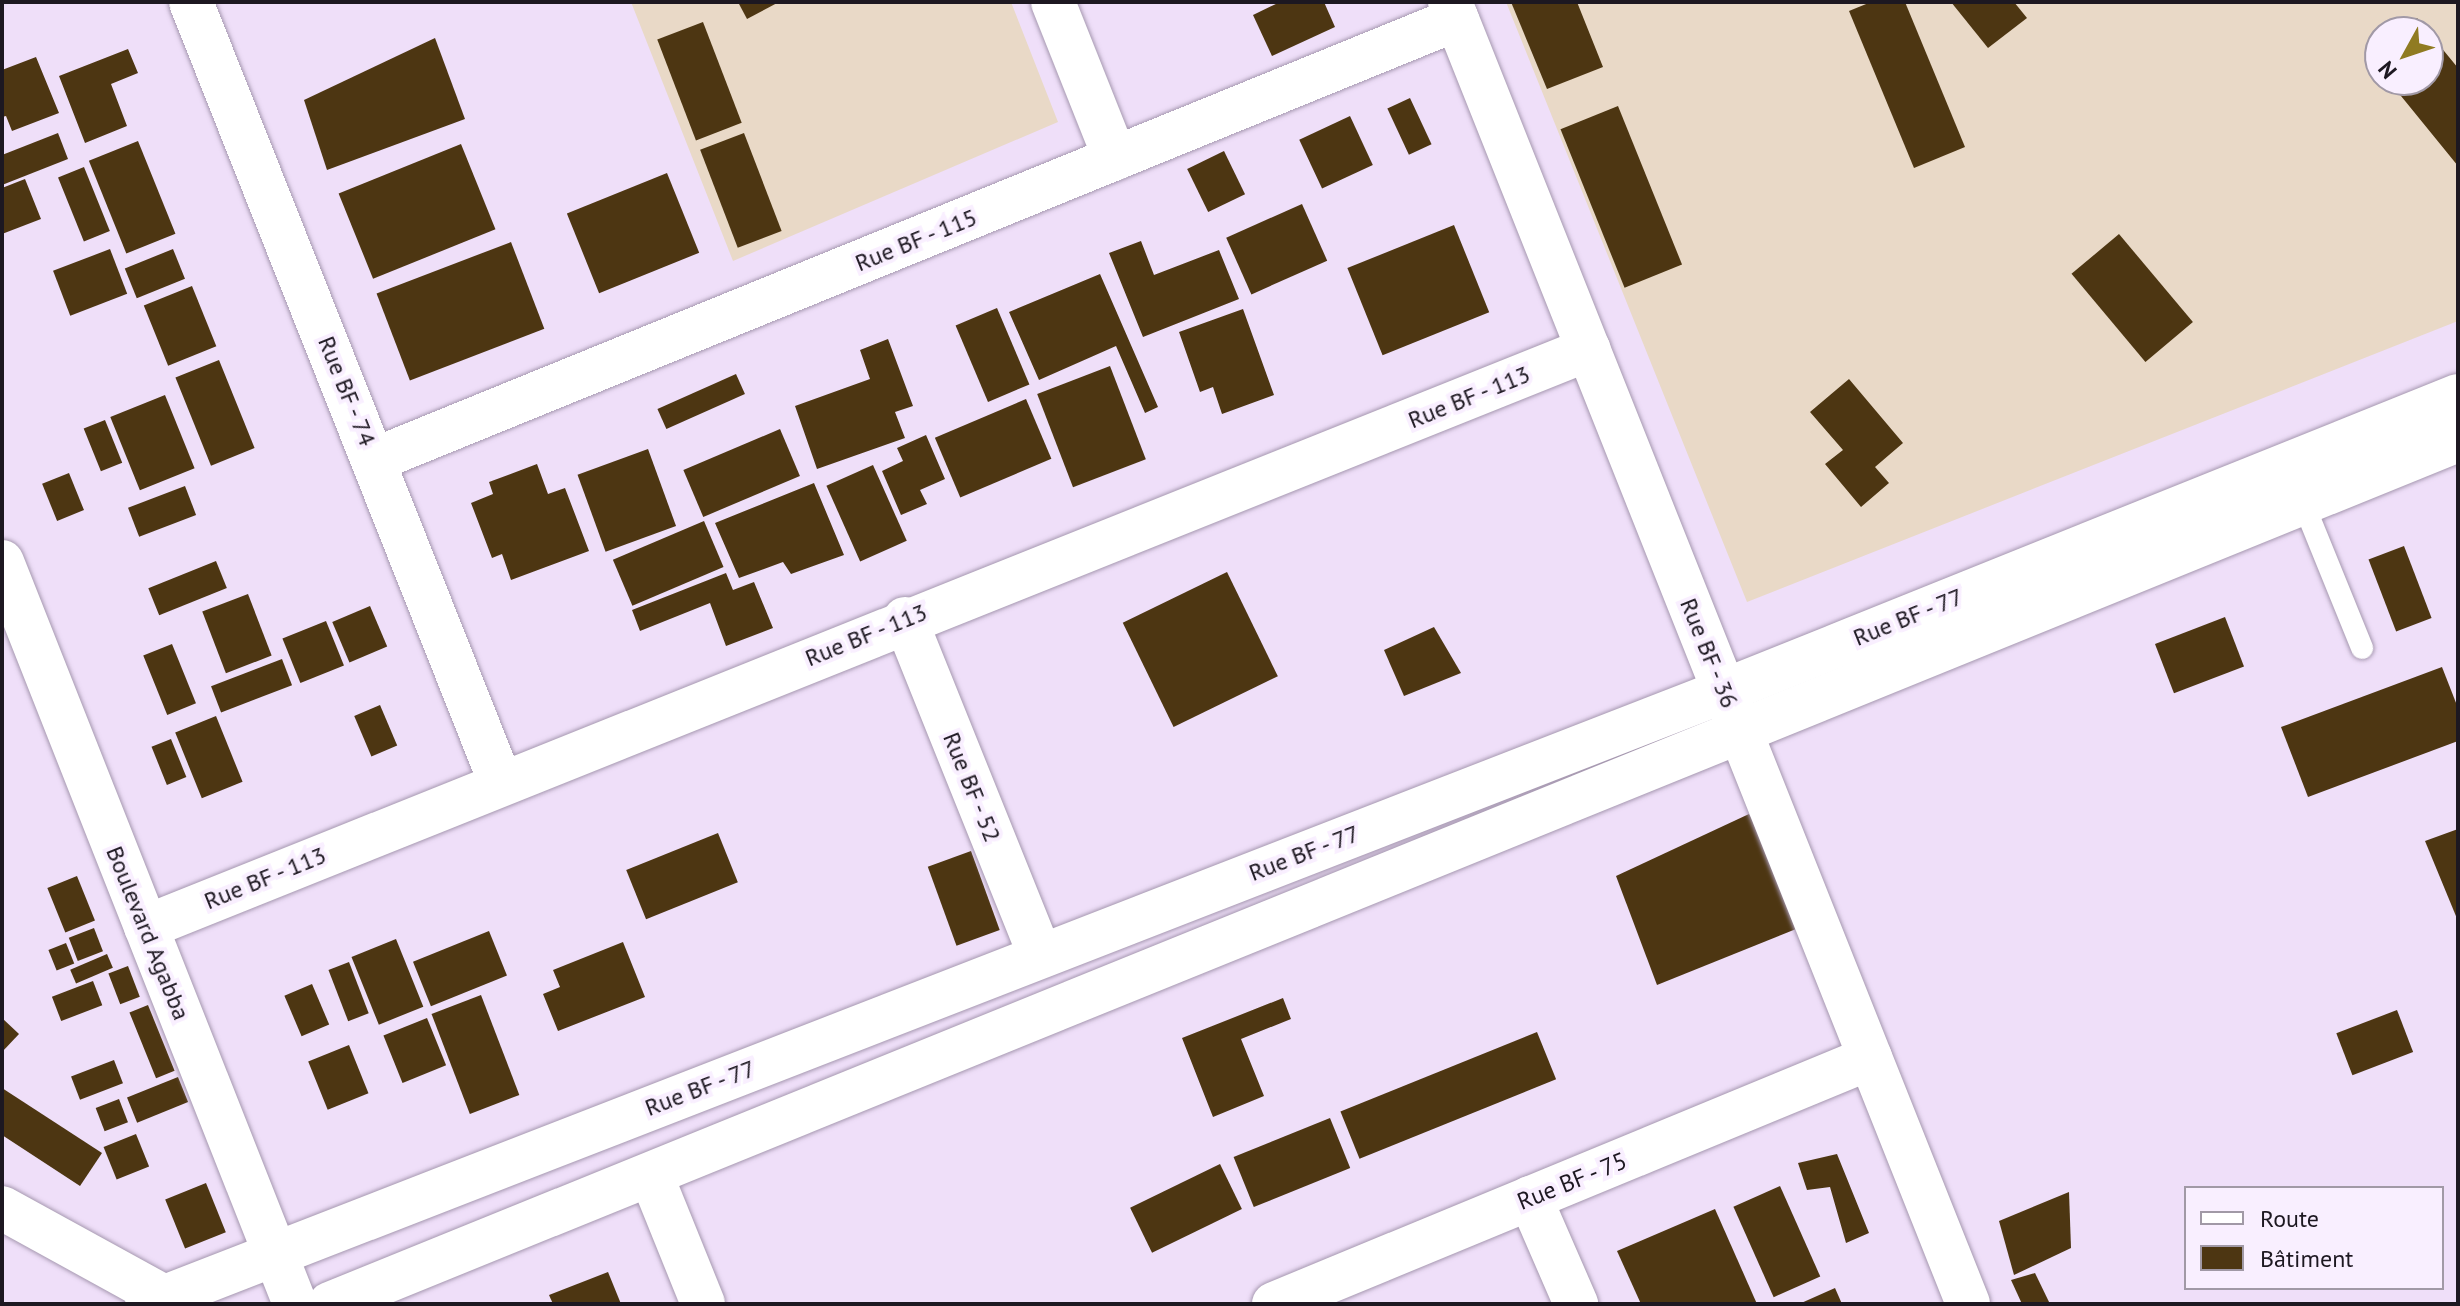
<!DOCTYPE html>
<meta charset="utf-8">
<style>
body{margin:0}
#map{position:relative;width:2460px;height:1306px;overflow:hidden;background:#efdff9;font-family:"PT Sans",sans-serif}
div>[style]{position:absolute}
.education>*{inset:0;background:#e9d9c7}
.building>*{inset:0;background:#4d3612;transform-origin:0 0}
.roads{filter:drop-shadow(0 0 2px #a698b0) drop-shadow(0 0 2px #a698b0)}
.lane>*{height:22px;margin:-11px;padding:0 11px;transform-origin:11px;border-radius:11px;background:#fff}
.street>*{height:44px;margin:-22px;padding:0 22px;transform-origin:22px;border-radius:22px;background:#fff}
.secondary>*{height:44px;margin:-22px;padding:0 22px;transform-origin:22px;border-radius:22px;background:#fff}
span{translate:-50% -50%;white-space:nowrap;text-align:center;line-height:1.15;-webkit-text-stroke:8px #f9efff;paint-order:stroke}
.street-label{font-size:24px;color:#1d1821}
.frame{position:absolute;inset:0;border:4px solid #1d1821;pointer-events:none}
.legend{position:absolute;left:2184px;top:1186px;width:260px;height:104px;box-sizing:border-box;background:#f9efff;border:2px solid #a199a6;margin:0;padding:10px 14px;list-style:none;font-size:24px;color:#1d1821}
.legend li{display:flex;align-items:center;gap:16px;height:40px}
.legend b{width:40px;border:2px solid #a199a6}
.north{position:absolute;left:2364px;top:16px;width:80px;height:80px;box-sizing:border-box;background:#f9efff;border:2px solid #a199a6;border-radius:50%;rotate:230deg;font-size:22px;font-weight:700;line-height:32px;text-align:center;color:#1d1821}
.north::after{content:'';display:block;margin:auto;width:28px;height:36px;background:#907b22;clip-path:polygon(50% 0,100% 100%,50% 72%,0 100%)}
</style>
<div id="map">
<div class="education">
<i style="clip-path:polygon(631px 2px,1011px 2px,1058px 122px,733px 261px)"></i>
<i style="clip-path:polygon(evenodd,1506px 2px,2458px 2px,2458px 321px,1747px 602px,1506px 2px,2380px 32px,2428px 32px,2428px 80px,2380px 80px,2380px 32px)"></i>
</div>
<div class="building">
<i style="clip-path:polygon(738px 2px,779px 2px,747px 19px)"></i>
<i style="clip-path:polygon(1280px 2px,1324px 2px,1335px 27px,1272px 56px,1253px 15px)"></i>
<i style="clip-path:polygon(1511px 2px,1577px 2px,1603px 67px,1547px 89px)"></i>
<i style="clip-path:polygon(1871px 2px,1905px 2px,1965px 147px,1914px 168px,1849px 11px)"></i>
<i style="clip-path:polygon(1951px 2px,2014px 2px,2027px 18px,1988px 48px)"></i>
<i style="clip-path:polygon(2417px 18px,2458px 68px,2458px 166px,2388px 80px,2428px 80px,2428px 32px,2401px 32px)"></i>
<i style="left:703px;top:22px;width:108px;height:49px;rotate:69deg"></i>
<i style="clip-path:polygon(435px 38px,465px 119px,327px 170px,304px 100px)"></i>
<i style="clip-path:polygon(128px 49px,138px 73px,111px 84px,127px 126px,85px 143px,59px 76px)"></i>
<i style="clip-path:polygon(36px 57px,59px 113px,12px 131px,6px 116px,2px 117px,2px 70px)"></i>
<i style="left:1410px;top:98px;width:51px;height:25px;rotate:65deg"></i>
<i style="left:1618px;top:106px;width:171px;height:62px;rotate:68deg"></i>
<i style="left:1350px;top:116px;width:54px;height:56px;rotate:65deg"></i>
<i style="clip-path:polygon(58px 133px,68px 159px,2px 185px,2px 155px)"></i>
<i style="left:744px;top:133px;width:105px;height:47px;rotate:69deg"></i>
<i style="left:138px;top:141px;width:100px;height:53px;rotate:68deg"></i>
<i style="left:461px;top:144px;width:92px;height:132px;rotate:68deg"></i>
<i style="left:1224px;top:151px;width:48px;height:41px;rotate:64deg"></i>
<i style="left:84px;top:167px;width:69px;height:28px;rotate:68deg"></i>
<i style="left:667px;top:173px;width:86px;height:108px;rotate:68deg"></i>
<i style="clip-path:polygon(25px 179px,41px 219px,2px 234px,2px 188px)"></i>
<i style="left:1302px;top:204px;width:62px;height:83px;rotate:66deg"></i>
<i style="left:1454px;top:225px;width:94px;height:115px;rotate:68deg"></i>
<i style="left:2119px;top:234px;width:115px;height:62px;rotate:50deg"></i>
<i style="clip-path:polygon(1141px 241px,1154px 275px,1219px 250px,1239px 299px,1143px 337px,1109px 253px)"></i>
<i style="left:511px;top:242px;width:93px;height:144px;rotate:69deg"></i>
<i style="left:110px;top:249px;width:48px;height:61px;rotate:69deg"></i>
<i style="left:173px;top:249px;width:32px;height:52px;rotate:68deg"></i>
<i style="clip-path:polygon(1100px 274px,1158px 407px,1145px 413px,1116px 346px,1039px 380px,1009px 312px)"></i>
<i style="left:192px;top:286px;width:65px;height:52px;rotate:68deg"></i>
<i style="left:997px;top:308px;width:83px;height:45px;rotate:67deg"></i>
<i style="clip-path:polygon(1243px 309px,1274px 395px,1222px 414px,1213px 387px,1200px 392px,1179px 332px)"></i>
<i style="clip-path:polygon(888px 339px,913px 406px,895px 412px,905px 438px,817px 469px,795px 406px,870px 379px,860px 350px)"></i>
<i style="left:219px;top:360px;width:95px;height:47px;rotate:68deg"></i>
<i style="left:1110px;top:366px;width:100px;height:78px;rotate:69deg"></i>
<i style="left:736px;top:374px;width:22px;height:86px;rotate:66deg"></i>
<i style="clip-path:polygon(1849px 379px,1903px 443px,1875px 467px,1889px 483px,1861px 507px,1825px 464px,1843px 450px,1810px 412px)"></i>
<i style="left:165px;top:395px;width:79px;height:59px;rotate:68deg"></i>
<i style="left:1026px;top:399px;width:65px;height:99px;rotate:67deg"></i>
<i style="left:105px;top:420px;width:46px;height:23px;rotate:68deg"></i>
<i style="left:780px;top:429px;width:51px;height:105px;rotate:67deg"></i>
<i style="clip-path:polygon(926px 435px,945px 479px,920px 490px,927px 504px,901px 515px,882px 471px,903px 461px,897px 448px)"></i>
<i style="left:648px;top:449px;width:82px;height:75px;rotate:70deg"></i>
<i style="clip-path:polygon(537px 464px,548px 494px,565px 488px,589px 551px,511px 580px,502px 554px,492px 558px,471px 503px,493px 494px,489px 482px)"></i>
<i style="left:873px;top:465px;width:83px;height:51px;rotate:66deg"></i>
<i style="left:69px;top:473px;width:40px;height:29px;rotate:68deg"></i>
<i style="clip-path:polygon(814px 483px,844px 555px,791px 574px,783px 562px,739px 578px,715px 523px)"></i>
<i style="left:185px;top:486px;width:31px;height:61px;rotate:69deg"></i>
<i style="left:704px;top:521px;width:50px;height:99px;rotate:67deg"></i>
<i style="left:2404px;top:546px;width:77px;height:38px;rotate:69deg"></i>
<i style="left:216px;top:561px;width:29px;height:73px;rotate:68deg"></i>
<i style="left:1227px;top:572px;width:116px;height:116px;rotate:64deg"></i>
<i style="clip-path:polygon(726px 573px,733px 590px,754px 582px,773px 628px,726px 646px,710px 603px,640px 631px,632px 610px)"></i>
<i style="left:248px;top:594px;width:66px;height:49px;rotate:69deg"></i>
<i style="left:370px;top:606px;width:44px;height:41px;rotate:67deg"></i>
<i style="left:2225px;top:617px;width:53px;height:75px;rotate:69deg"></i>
<i style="left:326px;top:621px;width:48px;height:47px;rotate:68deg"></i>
<i style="clip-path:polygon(1434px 627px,1461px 673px,1404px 696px,1384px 650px)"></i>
<i style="left:172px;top:644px;width:64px;height:31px;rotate:68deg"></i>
<i style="left:282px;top:659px;width:28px;height:76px;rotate:69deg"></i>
<i style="clip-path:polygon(2442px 667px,2458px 708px,2458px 741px,2308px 797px,2281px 727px)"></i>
<i style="left:380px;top:705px;width:44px;height:28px;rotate:67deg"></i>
<i style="left:216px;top:716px;width:71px;height:44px;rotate:68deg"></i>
<i style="left:171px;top:739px;width:41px;height:21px;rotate:68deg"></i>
<i style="clip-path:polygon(1749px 814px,1816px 921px,1657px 985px,1616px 876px)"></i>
<i style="clip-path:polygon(2458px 829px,2458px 921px,2425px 841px)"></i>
<i style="left:718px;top:833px;width:53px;height:99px;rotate:68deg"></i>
<i style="left:971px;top:851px;width:84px;height:46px;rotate:70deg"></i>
<i style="left:77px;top:876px;width:48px;height:32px;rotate:68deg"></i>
<i style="left:94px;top:928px;width:25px;height:27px;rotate:69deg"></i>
<i style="left:489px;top:931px;width:48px;height:82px;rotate:68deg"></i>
<i style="left:396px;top:939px;width:73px;height:48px;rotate:68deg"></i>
<i style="clip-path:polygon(623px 942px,645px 997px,558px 1031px,543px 994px,560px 987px,553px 970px)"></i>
<i style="left:66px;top:943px;width:22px;height:19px;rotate:68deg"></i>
<i style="left:107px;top:954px;width:15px;height:40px;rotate:67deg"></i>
<i style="left:349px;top:962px;width:55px;height:22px;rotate:69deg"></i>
<i style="left:128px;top:966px;width:33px;height:21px;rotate:69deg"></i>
<i style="left:93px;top:981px;width:26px;height:44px;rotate:69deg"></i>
<i style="left:312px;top:984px;width:44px;height:30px;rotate:67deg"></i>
<i style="left:481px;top:995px;width:107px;height:53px;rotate:69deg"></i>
<i style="clip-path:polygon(1283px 998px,1291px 1019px,1241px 1039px,1264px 1096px,1213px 1117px,1182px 1038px)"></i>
<i style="left:148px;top:1005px;width:71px;height:20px;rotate:68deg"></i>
<i style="left:2397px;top:1010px;width:45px;height:65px;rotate:69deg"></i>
<i style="clip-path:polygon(2px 1018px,19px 1034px,2px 1052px)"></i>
<i style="left:427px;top:1018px;width:51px;height:47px;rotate:68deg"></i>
<i style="left:1537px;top:1032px;width:51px;height:212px;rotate:68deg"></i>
<i style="left:349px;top:1045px;width:52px;height:44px;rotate:68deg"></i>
<i style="left:114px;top:1060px;width:25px;height:46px;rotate:69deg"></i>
<i style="left:178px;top:1077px;width:27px;height:55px;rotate:68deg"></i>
<i style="clip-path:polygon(2px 1088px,102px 1153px,80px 1186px,2px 1135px)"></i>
<i style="left:119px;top:1099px;width:25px;height:25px;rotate:69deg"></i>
<i style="left:1330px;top:1118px;width:54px;height:104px;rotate:68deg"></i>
<i style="left:136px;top:1134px;width:35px;height:35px;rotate:68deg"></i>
<i style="clip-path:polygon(1837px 1154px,1869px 1233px,1846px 1243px,1830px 1187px,1807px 1190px,1798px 1163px)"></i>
<i style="left:1220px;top:1164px;width:50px;height:100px;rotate:64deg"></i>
<i style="left:206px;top:1183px;width:53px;height:44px;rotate:68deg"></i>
<i style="left:1780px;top:1186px;width:99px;height:51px;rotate:66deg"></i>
<i style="clip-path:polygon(2069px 1192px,2071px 1248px,2014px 1275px,1999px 1221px)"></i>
<i style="clip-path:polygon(1715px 1209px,1757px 1304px,1641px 1304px,1617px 1251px)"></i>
<i style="clip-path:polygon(608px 1272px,621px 1304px,553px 1304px,549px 1295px)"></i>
<i style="clip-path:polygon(2035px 1273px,2050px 1304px,2022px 1304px,2011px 1280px)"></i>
<i style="clip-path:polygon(1835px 1288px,1842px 1304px,1799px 1304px)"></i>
</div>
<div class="roads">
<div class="lane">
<i style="left:2300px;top:495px;width:165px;rotate:67.9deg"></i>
</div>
<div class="street">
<i style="left:191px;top:2px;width:838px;rotate:68.36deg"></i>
<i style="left:1053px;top:2px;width:168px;rotate:68.3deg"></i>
<i style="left:1450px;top:2px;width:1401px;rotate:68.3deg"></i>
<i style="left:374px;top:460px;width:1169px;rotate:-22.16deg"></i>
<i style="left:905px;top:619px;width:361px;rotate:68.1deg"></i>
<i style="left:146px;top:927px;width:1554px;rotate:-21.83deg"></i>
<i style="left:651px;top:1175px;width:139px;rotate:68deg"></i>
<i style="left:1530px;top:1198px;width:116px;rotate:66.5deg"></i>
<i style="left:2px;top:1208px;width:185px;rotate:28.8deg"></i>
<i style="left:164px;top:1297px;width:8px;rotate:67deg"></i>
<i style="left:1274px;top:1304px;width:645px;rotate:-22.43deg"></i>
</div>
<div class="secondary">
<i style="left:2px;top:562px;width:798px;rotate:68.45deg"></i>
<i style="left:147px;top:1304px;width:1692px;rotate:-21.24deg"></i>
<i style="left:1724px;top:691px;width:791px;rotate:-21.9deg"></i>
<i style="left:330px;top:1304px;width:2297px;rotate:-22.1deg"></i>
</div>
</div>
<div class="street-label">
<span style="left:916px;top:240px;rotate:-22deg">Rue BF - 115</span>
<span style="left:347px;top:391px;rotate:68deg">Rue BF - 74</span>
<span style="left:1469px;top:397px;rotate:-22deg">Rue BF - 113</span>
<span style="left:1908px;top:617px;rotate:-22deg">Rue BF - 77</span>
<span style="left:866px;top:635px;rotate:-22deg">Rue BF - 113</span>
<span style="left:1709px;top:653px;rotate:68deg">Rue BF - 36</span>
<span style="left:972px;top:787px;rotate:68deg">Rue BF - 52</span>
<span style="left:1304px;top:853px;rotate:-21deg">Rue BF - 77</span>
<span style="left:265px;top:878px;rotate:-22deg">Rue BF - 113</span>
<span style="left:148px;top:933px;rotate:68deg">Boulevard Agabba</span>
<span style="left:700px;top:1088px;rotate:-21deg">Rue BF - 77</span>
<span style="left:1572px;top:1181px;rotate:-22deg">Rue BF - 75</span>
</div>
<div class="frame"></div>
<ul class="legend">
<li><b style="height:10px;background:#fff"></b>Route</li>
<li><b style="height:22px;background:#4d3612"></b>Bâtiment</li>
</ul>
<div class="north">N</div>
</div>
